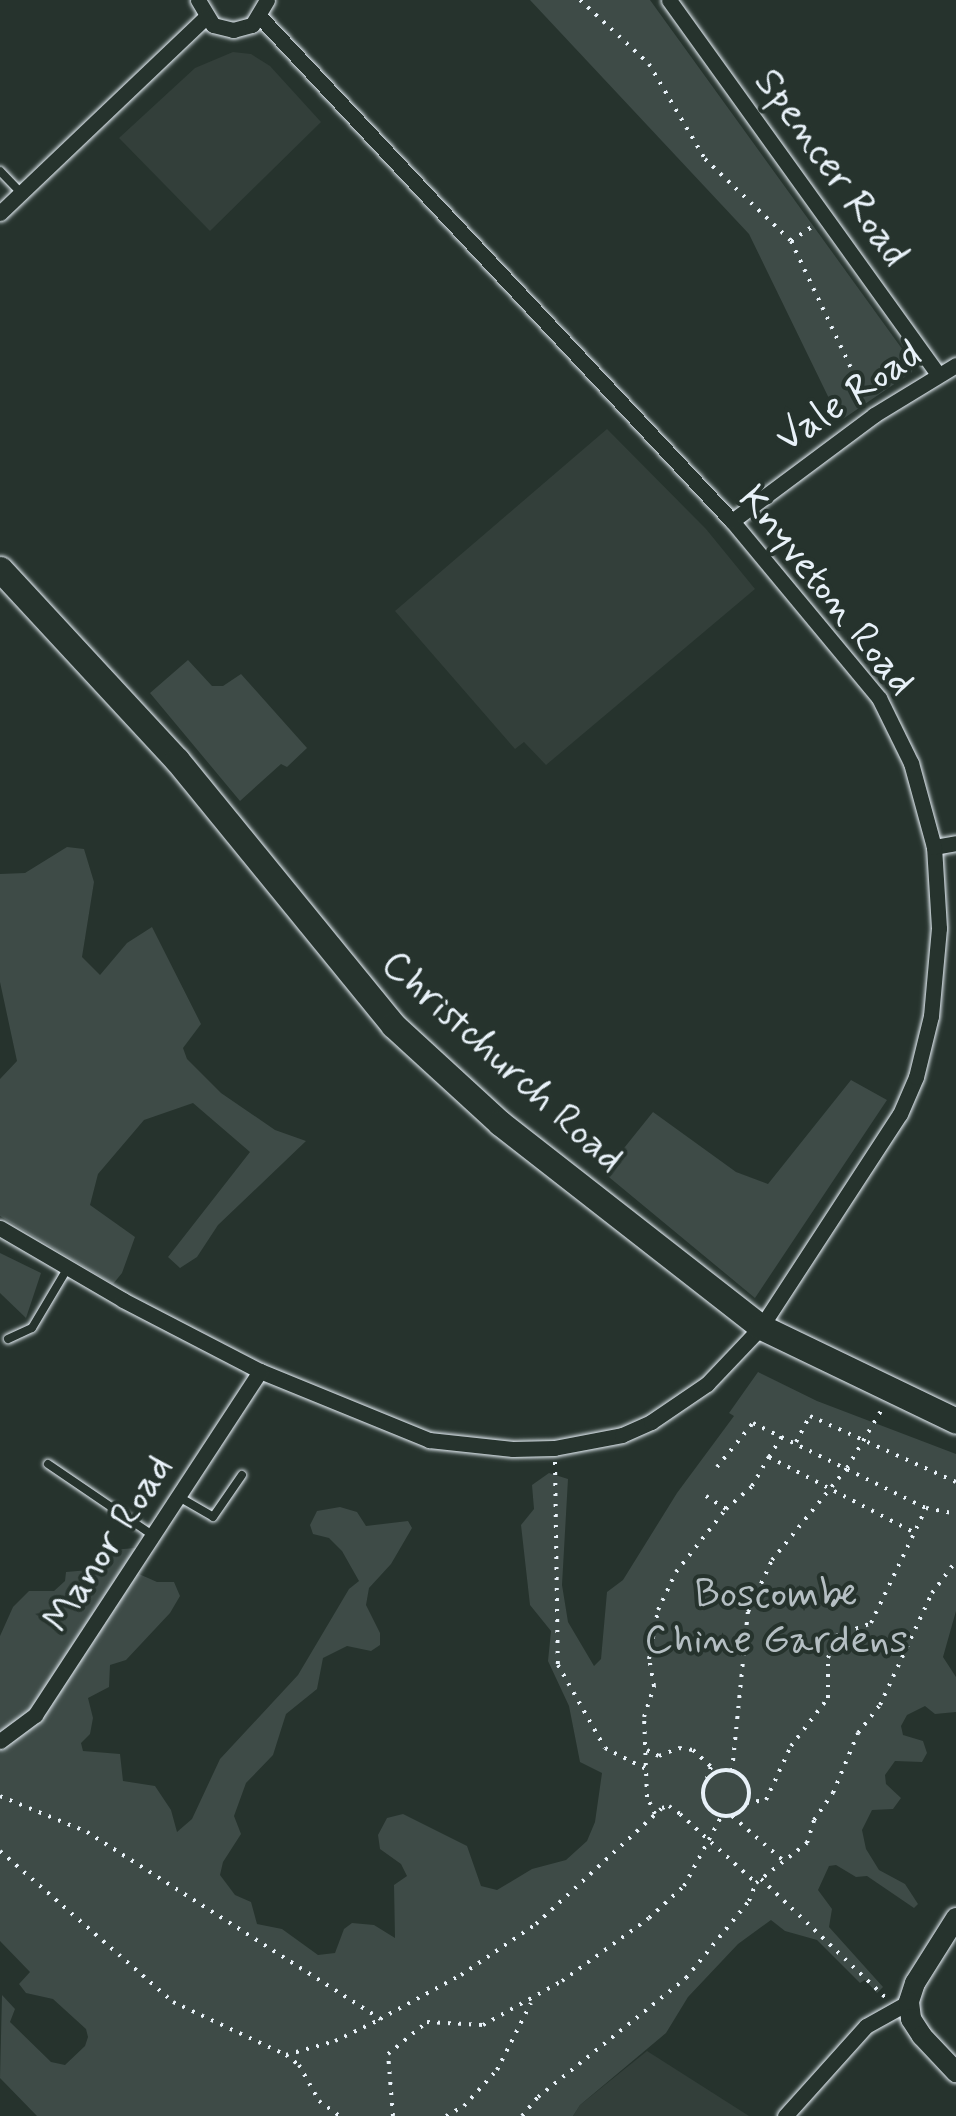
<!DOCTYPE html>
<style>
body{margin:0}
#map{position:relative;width:956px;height:2116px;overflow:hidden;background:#26332d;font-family:Mynerve,sans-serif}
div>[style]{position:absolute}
.built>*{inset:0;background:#333f3a}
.green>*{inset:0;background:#3e4b47}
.path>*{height:4px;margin-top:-2px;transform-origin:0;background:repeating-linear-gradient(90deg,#e8f1f8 0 2.5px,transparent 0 10.5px)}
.path>.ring{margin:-2px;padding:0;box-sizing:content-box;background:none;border:4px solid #e8f1f8;border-radius:50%}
.roads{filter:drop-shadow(0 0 2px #e8f1f8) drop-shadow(0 0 2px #e8f1f8)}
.service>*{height:8px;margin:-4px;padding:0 4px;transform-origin:4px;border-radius:4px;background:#26332d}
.minor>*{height:15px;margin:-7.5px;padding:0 7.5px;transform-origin:7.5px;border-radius:7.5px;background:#26332d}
.tertiary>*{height:20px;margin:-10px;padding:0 10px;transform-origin:10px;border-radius:10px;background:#26332d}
.primary>*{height:25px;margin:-12.5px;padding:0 12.5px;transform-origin:12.5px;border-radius:12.5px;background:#26332d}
.path-bridge>*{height:4px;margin-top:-2px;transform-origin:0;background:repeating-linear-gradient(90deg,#e8f1f8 0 2.5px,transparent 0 10.5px)}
span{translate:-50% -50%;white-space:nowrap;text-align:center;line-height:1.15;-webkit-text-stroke:8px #26332d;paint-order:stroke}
.street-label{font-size:40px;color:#e8f1f8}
.park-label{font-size:40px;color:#b5bfc3}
</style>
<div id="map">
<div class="built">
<i style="clip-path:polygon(233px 52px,251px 54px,270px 66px,321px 122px,210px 231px,119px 138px,195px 68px)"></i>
<i style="clip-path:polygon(607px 429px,706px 529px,755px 589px,546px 765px,524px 742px,515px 749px,395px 611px)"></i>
<i style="clip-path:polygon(647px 2051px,749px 2116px,573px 2116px,580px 2105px)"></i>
</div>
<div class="green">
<i style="clip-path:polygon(530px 0,650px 0,913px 364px,912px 372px,840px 421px,749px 234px)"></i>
<i style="clip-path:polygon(188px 660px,212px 686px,223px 686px,241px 674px,307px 748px,287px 767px,281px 764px,240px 801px,150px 693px)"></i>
<i style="clip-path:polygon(67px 847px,84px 849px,94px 882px,82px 957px,100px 975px,127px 943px,152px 927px,201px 1024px,183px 1048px,187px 1059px,221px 1093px,275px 1130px,306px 1141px,218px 1225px,197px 1257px,180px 1268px,168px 1257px,250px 1152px,193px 1103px,144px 1120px,98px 1174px,90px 1205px,135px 1237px,122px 1273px,113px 1284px,0 1216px,0 1079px,17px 1061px,0 982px,0 874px,25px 873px)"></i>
<i style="clip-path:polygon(851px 1080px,887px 1100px,755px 1298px,604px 1173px,653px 1112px,736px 1172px,768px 1184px)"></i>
<i style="clip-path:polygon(0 1253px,41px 1273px,26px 1318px,0 1293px)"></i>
<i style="clip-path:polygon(758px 1372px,817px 1401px,956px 1454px,956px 1611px,943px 1657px,956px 1677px,956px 1712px,935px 1714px,925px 1706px,907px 1715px,901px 1726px,903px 1735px,923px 1741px,927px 1753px,922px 1762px,895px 1761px,885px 1775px,886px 1784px,901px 1798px,893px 1809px,872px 1810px,862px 1830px,866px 1849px,879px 1870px,905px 1884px,918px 1904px,914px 1908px,867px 1876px,856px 1877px,836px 1865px,829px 1866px,818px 1890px,832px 1909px,829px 1927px,883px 1987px,877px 1993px,865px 1980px,860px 1983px,817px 1940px,785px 1931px,771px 1920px,738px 1944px,688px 1997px,666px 2033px,580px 2105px,573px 2116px,37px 2116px,0 2078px,2px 1995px,15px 2009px,10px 2022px,51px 2062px,65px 2065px,85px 2046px,88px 2037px,86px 2029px,53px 1999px,26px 1993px,19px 1984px,30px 1972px,0 1941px,0 1636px,13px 1607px,29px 1591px,54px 1591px,65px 1581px,66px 1572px,89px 1570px,112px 1550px,135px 1548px,142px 1563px,139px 1574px,157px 1582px,174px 1582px,180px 1596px,170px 1613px,126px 1660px,110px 1665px,109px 1687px,88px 1698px,93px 1718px,90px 1734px,81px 1743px,83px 1751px,120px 1754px,123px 1781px,155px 1786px,171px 1810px,177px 1832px,192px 1819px,220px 1759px,298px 1675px,349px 1589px,359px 1581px,342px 1551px,329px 1538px,313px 1534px,310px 1525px,317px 1511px,340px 1507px,357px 1512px,366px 1526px,408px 1521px,412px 1528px,391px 1564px,369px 1588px,366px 1605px,380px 1633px,380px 1645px,371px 1651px,347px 1646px,323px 1658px,317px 1689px,286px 1714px,273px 1755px,246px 1783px,234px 1816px,241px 1834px,223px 1862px,220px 1875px,235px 1895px,251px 1902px,257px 1924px,282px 1929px,318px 1955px,335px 1953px,344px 1929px,352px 1923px,374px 1925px,395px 1938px,394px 1885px,407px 1876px,401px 1864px,380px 1849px,378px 1835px,387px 1818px,403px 1814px,467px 1846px,481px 1886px,497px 1890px,532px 1869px,566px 1860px,587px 1841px,595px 1822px,602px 1773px,580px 1762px,569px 1706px,548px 1661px,551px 1631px,530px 1605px,521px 1525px,534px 1509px,532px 1485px,549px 1473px,568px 1479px,562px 1585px,568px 1622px,594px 1666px,601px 1659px,607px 1592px,623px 1580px,677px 1493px,734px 1416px,729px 1413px)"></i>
</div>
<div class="path">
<i style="left:580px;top:0;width:94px;rotate:42.8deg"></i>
<i style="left:649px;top:64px;width:110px;rotate:59.5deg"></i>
<i style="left:705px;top:159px;width:119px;rotate:43.6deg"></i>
<i style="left:791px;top:241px;width:176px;rotate:64.7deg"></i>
<i style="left:791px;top:241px;width:25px;rotate:-34deg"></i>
<i style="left:796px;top:1442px;width:30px;rotate:-62deg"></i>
<i style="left:810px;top:1416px;width:160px;rotate:24.3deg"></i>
<i style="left:769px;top:1457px;width:25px;rotate:-58deg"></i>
<i style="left:555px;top:1462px;width:203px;rotate:89.2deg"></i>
<i style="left:558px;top:1665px;width:95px;rotate:60.5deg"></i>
<i style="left:605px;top:1748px;width:46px;rotate:27.1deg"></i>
<i style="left:717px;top:1467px;width:57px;rotate:-50.7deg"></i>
<i style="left:753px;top:1423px;width:193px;rotate:26.2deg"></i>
<i style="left:926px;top:1508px;width:31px;rotate:11deg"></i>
<i style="left:706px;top:1496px;width:24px;rotate:33deg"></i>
<i style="left:647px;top:1750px;width:13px;rotate:27deg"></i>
<i style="left:659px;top:1756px;width:22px;rotate:-22deg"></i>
<i style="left:679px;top:1748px;width:14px;rotate:8deg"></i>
<i style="left:693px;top:1750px;width:25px;rotate:43deg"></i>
<i style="left:711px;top:1767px;width:12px;rotate:110deg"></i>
<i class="ring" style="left:703px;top:1770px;width:42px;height:42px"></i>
<i style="left:732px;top:1771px;width:160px;rotate:-84.3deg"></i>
<i style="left:748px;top:1612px;width:57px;rotate:-65.2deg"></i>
<i style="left:772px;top:1560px;width:119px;rotate:-50.8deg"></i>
<i style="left:847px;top:1468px;width:69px;rotate:-59.3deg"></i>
<i style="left:0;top:1796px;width:94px;rotate:22.5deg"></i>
<i style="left:87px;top:1832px;width:348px;rotate:32.5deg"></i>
<i style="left:380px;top:2019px;width:92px;rotate:-28.5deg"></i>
<i style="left:461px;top:1975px;width:91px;rotate:-34.2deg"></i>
<i style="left:536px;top:1924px;width:171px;rotate:-42.6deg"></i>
<i style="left:662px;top:1808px;width:7px;rotate:-16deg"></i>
<i style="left:669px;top:1806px;width:14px;rotate:36deg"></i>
<i style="left:746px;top:1803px;width:20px;rotate:-9deg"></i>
<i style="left:766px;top:1800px;width:60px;rotate:-65.2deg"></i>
<i style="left:791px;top:1746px;width:61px;rotate:-52.4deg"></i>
<i style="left:828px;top:1698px;width:40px;rotate:-90deg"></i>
<i style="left:828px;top:1658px;width:23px;rotate:-70deg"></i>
<i style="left:836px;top:1636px;width:37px;rotate:-20deg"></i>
<i style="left:871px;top:1623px;width:127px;rotate:-64.4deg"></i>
<i style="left:655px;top:1814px;width:19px;rotate:-115deg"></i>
<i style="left:647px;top:1797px;width:80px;rotate:-92.1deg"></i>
<i style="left:644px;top:1717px;width:33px;rotate:-72deg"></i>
<i style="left:654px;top:1686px;width:27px;rotate:-100deg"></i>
<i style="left:649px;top:1659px;width:50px;rotate:-79.6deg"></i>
<i style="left:658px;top:1610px;width:42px;rotate:-64.7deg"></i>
<i style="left:676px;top:1572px;width:80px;rotate:-51.6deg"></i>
<i style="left:726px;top:1509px;width:35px;rotate:-41deg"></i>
<i style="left:752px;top:1486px;width:34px;rotate:-60deg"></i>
<i style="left:769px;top:1457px;width:162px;rotate:27.5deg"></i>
<i style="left:732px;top:1816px;width:70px;rotate:41deg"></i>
<i style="left:0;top:1851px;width:230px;rotate:41.1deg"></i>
<i style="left:173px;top:2002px;width:125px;rotate:25.1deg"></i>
<i style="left:286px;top:2055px;width:16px;rotate:38deg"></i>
<i style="left:299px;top:2065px;width:41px;rotate:60.9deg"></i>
<i style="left:319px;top:2101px;width:26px;rotate:36deg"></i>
<i style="left:761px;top:1879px;width:171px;rotate:43.6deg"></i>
<i style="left:286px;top:2055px;width:51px;rotate:-15.9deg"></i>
<i style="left:335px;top:2041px;width:49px;rotate:-25.5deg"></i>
<i style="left:393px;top:2116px;width:62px;rotate:-94.6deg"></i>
<i style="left:388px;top:2054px;width:50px;rotate:-39.4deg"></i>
<i style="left:427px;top:2022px;width:56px;rotate:3.1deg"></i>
<i style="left:483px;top:2025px;width:90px;rotate:-29.1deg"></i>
<i style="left:562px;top:1981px;width:107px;rotate:-35.9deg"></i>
<i style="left:649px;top:1918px;width:47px;rotate:-42.4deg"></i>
<i style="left:684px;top:1886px;width:81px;rotate:-61.8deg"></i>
<i style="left:446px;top:2116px;width:21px;rotate:-29deg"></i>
<i style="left:464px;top:2106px;width:49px;rotate:-47.5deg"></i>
<i style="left:497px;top:2070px;width:75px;rotate:-63.1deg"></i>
<i style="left:522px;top:2116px;width:25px;rotate:-50deg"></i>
<i style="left:538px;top:2097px;width:190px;rotate:-38.8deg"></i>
<i style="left:686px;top:1978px;width:99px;rotate:-50.7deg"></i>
<i style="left:749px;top:1901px;width:19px;rotate:-69deg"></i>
<i style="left:756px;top:1883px;width:65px;rotate:-38.1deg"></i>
<i style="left:807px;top:1843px;width:24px;rotate:-73deg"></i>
<i style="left:814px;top:1820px;width:33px;rotate:-55deg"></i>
<i style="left:833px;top:1793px;width:65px;rotate:-67.4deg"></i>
<i style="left:858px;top:1733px;width:36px;rotate:-52deg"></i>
<i style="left:880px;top:1705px;width:123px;rotate:-65.1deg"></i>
<i style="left:932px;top:1593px;width:40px;rotate:-53deg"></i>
</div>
<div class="roads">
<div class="service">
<i style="left:0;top:171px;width:30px;rotate:46deg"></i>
<i style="left:8px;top:1339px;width:26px;rotate:-25deg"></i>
<i style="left:32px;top:1328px;width:69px;rotate:-59.3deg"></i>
<i style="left:48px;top:1464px;width:128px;rotate:34.2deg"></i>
<i style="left:179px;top:1497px;width:39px;rotate:30deg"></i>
<i style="left:213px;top:1517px;width:51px;rotate:-55.4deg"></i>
</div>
<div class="minor">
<i style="left:198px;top:0;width:29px;rotate:59deg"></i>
<i style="left:213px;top:25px;width:21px;rotate:14deg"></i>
<i style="left:233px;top:30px;width:20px;rotate:-15deg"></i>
<i style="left:252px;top:25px;width:29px;rotate:-59deg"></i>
<i style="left:669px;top:0;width:461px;rotate:54.3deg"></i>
<i style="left:0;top:213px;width:283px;rotate:-43.6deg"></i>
<i style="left:732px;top:521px;width:177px;rotate:-36.7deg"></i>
<i style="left:874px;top:415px;width:96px;rotate:-31.4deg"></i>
<i style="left:934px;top:847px;width:22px;rotate:-10deg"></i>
<i style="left:0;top:1228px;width:143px;rotate:30.3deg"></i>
<i style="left:123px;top:1300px;width:154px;rotate:27.4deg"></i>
<i style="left:260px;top:1371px;width:183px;rotate:22.2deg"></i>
<i style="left:429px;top:1440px;width:84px;rotate:6.1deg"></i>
<i style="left:513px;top:1449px;width:41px;rotate:-1.4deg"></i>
<i style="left:554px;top:1448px;width:69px;rotate:-10.8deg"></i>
<i style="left:622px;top:1435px;width:32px;rotate:-24deg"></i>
<i style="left:651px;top:1422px;width:68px;rotate:-34.2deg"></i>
<i style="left:707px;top:1384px;width:79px;rotate:-46.5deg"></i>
<i style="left:761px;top:1327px;width:254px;rotate:-56.9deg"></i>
<i style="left:900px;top:1114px;width:40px;rotate:-66.6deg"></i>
<i style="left:916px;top:1077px;width:63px;rotate:-76.2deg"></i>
<i style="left:931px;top:1016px;width:88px;rotate:-84.8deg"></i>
<i style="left:939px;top:928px;width:81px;rotate:-93.5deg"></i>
<i style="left:934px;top:847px;width:87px;rotate:-105.3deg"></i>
<i style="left:911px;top:763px;width:72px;rotate:-116.2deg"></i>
<i style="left:879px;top:698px;width:230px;rotate:-129.7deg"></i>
<i style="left:732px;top:521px;width:691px;rotate:-133.12deg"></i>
<i style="left:0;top:1741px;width:44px;rotate:-36.6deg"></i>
<i style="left:35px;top:1715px;width:411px;rotate:-56.8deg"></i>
<i style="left:785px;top:2116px;width:121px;rotate:-48deg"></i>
<i style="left:866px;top:2026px;width:49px;rotate:-29.2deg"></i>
</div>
<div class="tertiary">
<i style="left:956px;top:1918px;width:77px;rotate:122.2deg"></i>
<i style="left:915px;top:1983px;width:20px;rotate:108deg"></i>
<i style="left:909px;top:2002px;width:17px;rotate:83deg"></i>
<i style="left:911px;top:2019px;width:20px;rotate:57deg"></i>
<i style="left:922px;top:2036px;width:50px;rotate:46.6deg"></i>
</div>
<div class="primary">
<i style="left:0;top:569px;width:260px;rotate:47.2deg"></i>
<i style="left:177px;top:760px;width:342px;rotate:50.8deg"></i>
<i style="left:393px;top:1025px;width:145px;rotate:42.5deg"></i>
<i style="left:500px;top:1123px;width:331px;rotate:38deg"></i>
<i style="left:761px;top:1327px;width:216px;rotate:25.7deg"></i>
</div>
</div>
<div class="path-bridge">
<i style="left:680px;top:1814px;width:103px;rotate:42.2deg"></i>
</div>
<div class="street-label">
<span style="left:831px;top:168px;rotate:54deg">Spencer Road</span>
<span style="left:849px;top:397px;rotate:-34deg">Vale Road</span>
<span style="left:826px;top:591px;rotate:51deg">Knyveton Road</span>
<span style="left:502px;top:1062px;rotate:42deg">Christchurch Road</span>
<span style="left:109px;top:1544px;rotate:-57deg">Manor Road</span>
</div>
<div class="park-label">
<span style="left:776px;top:1618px">Boscombe<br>Chine Gardens</span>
</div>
</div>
